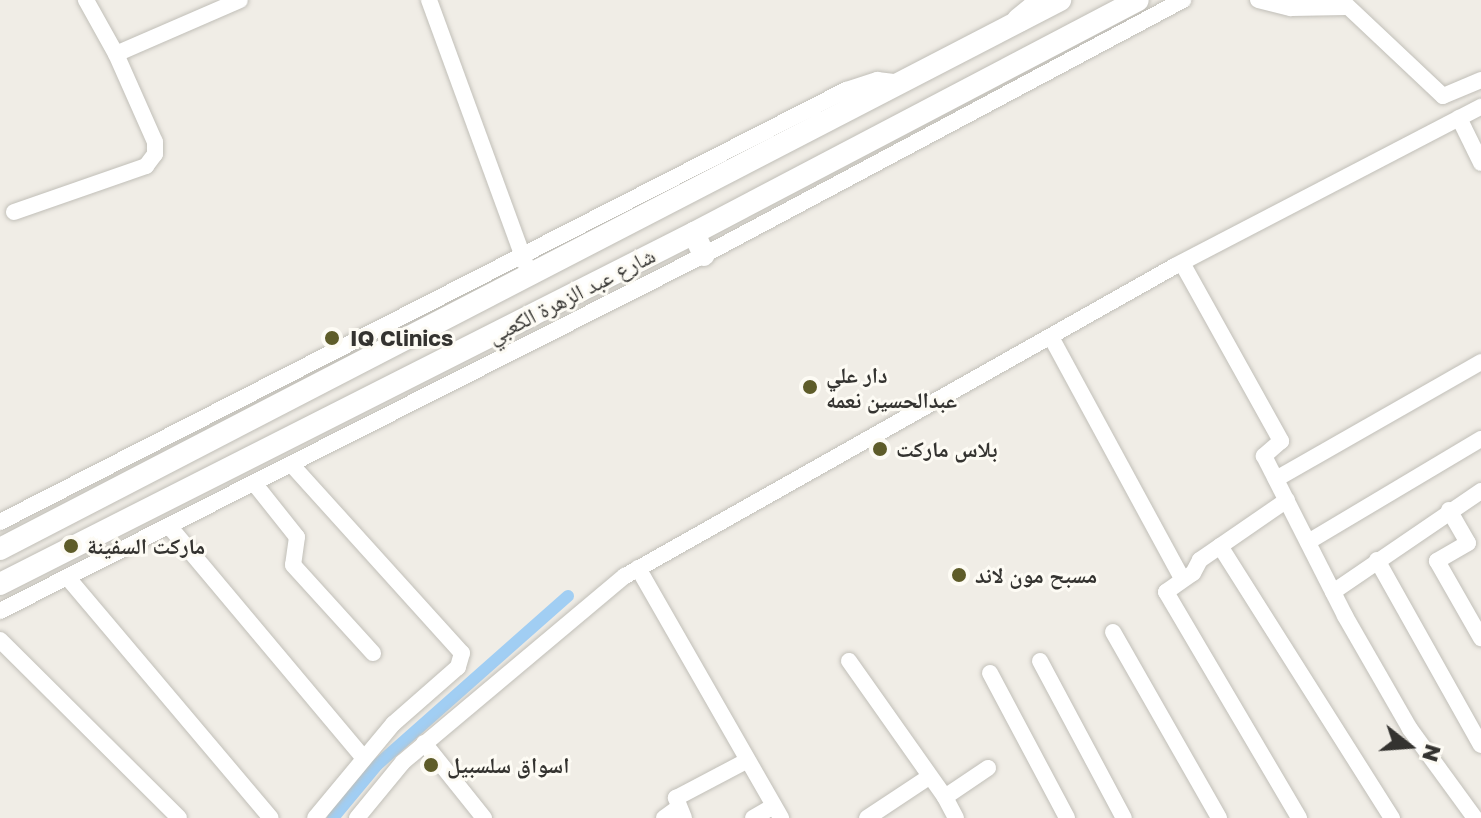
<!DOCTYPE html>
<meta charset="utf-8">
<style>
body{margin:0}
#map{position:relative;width:1481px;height:818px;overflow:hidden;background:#f0ede6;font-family:"Golos Text","Noto Naskh Arabic",sans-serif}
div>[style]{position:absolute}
.canal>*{height:12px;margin:-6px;padding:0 6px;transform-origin:6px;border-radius:6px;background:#a1cef3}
.roads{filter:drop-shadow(0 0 2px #c1bfb8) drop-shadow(0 0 2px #c1bfb8)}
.minor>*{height:16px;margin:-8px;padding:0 8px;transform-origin:8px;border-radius:8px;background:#fff}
.major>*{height:22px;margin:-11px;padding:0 11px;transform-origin:11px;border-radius:11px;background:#fff}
.highway>*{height:24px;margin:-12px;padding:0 12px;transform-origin:12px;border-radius:12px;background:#fff}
.dots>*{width:22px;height:22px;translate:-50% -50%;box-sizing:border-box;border:4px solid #fdfbf4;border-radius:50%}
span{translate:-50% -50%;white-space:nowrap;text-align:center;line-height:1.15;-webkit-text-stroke:6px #fdfbf4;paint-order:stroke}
.street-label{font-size:22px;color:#343330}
.poi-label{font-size:22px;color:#343330;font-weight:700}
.left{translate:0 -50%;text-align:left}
.north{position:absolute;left:1369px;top:706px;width:80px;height:80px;-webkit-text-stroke:6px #fdfbf4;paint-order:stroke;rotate:107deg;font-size:22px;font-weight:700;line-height:32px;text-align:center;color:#343330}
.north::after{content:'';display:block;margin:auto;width:28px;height:36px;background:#343330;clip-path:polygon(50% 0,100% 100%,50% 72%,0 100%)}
</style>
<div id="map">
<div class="canal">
<i style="left:333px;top:818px;width:69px;rotate:-50.3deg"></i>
<i style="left:377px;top:765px;width:255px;rotate:-41.5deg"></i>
</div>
<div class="roads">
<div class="minor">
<i style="left:429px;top:0;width:282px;rotate:69.9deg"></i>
<i style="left:1258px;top:0;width:34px;rotate:14deg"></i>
<i style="left:1291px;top:8px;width:55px;rotate:-1deg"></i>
<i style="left:1341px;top:0;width:140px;rotate:43.3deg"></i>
<i style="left:1443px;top:96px;width:41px;rotate:-22.8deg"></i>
<i style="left:116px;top:54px;width:135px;rotate:-23.5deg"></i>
<i style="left:1459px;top:118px;width:50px;rotate:63.9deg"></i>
<i style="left:14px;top:212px;width:140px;rotate:-19.2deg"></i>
<i style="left:146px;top:166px;width:15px;rotate:-53deg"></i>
<i style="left:155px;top:154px;width:12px;rotate:-90deg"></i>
<i style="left:155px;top:142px;width:96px;rotate:-113.9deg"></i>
<i style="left:116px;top:54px;width:62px;rotate:-119.1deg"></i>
<i style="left:1182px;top:263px;width:204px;rotate:60.9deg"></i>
<i style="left:1281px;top:441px;width:23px;rotate:139deg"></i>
<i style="left:1264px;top:456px;width:179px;rotate:63.1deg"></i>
<i style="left:1345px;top:616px;width:130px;rotate:60.1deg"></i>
<i style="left:1410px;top:729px;width:110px;rotate:53.9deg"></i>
<i style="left:1051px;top:337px;width:274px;rotate:61.5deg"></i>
<i style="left:291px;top:464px;width:255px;rotate:47.9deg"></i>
<i style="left:462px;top:653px;width:15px;rotate:106deg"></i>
<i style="left:458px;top:667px;width:86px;rotate:138.8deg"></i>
<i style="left:393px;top:724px;width:122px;rotate:129.7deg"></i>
<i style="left:1276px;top:479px;width:236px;rotate:-29.7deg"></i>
<i style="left:254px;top:483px;width:69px;rotate:51.5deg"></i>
<i style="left:297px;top:537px;width:28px;rotate:98deg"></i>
<i style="left:293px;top:565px;width:119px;rotate:47.7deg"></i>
<i style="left:1287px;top:500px;width:106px;rotate:145.4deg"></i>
<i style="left:1200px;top:560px;width:15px;rotate:118deg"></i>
<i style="left:1193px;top:573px;width:33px;rotate:145deg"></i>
<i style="left:1166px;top:592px;width:262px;rotate:59.5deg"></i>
<i style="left:1449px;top:510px;width:38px;rotate:60deg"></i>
<i style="left:1468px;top:543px;width:36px;rotate:150deg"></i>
<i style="left:1437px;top:561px;width:89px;rotate:60.3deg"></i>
<i style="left:0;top:522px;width:950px;rotate:-27.05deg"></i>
<i style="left:846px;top:90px;width:33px;rotate:-18deg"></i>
<i style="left:877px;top:80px;width:25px;rotate:7deg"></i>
<i style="left:169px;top:526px;width:303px;rotate:50deg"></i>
<i style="left:1308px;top:542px;width:201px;rotate:-30.8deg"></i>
<i style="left:1220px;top:546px;width:322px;rotate:57.7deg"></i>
<i style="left:1377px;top:560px;width:212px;rotate:60.7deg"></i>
<i style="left:638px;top:568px;width:288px;rotate:60.2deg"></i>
<i style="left:68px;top:578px;width:314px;rotate:49.8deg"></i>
<i style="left:1333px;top:592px;width:179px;rotate:-34.3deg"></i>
<i style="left:0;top:611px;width:789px;rotate:-26.82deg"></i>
<i style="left:704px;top:255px;width:543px;rotate:-28.03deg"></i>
<i style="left:1113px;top:632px;width:214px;rotate:60.3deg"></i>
<i style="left:0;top:640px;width:252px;rotate:44.8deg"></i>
<i style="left:849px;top:661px;width:166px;rotate:54.8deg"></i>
<i style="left:1040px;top:661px;width:178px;rotate:61.9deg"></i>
<i style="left:990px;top:673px;width:164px;rotate:62deg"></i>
<i style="left:424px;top:743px;width:96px;rotate:51.3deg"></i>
<i style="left:357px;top:818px;width:72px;rotate:-50.6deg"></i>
<i style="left:403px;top:762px;width:290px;rotate:-40deg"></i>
<i style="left:625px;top:576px;width:631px;rotate:-29.41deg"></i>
<i style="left:1175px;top:266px;width:345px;rotate:-27.5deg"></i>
<i style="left:664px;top:818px;width:17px;rotate:-36deg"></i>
<i style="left:684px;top:818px;width:22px;rotate:-112deg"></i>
<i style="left:676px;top:798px;width:81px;rotate:-27.8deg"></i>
<i style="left:753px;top:818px;width:24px;rotate:-30deg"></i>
<i style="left:867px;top:818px;width:74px;rotate:-33.5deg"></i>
<i style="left:956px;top:818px;width:24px;rotate:-118deg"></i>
<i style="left:945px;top:797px;width:52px;rotate:-34deg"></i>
</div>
<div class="major">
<i style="left:694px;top:233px;width:24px;rotate:66deg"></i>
<i style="left:0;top:549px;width:1194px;rotate:-27.38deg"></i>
<i style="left:0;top:584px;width:778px;rotate:-26.83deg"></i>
<i style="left:694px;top:233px;width:501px;rotate:-27.69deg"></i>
</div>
<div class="highway">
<i style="left:1019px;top:20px;width:32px;rotate:-39deg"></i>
</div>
</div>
<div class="dots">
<i style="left:332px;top:338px;background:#5e5c29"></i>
<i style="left:810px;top:387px;background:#5e5c29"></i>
<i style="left:880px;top:449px;background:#5e5c29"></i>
<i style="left:71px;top:546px;background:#5e5c29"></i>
<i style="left:959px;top:575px;background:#5e5c29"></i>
<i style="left:431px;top:765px;background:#5e5c29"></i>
</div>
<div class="street-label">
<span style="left:571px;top:295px;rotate:-27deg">شارع عبد الزهرة الكعبي</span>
</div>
<div class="poi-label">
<span class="left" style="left:350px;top:338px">IQ Clinics</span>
<span class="left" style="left:826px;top:387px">دار علي<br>عبدالحسين نعمه</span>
<span class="left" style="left:896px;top:449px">بلاس ماركت</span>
<span class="left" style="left:87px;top:546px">ماركت السفينة</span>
<span class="left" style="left:975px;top:575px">مسبح مون لاند</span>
<span class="left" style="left:447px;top:765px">اسواق سلسبيل</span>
</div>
<div class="north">N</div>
</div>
